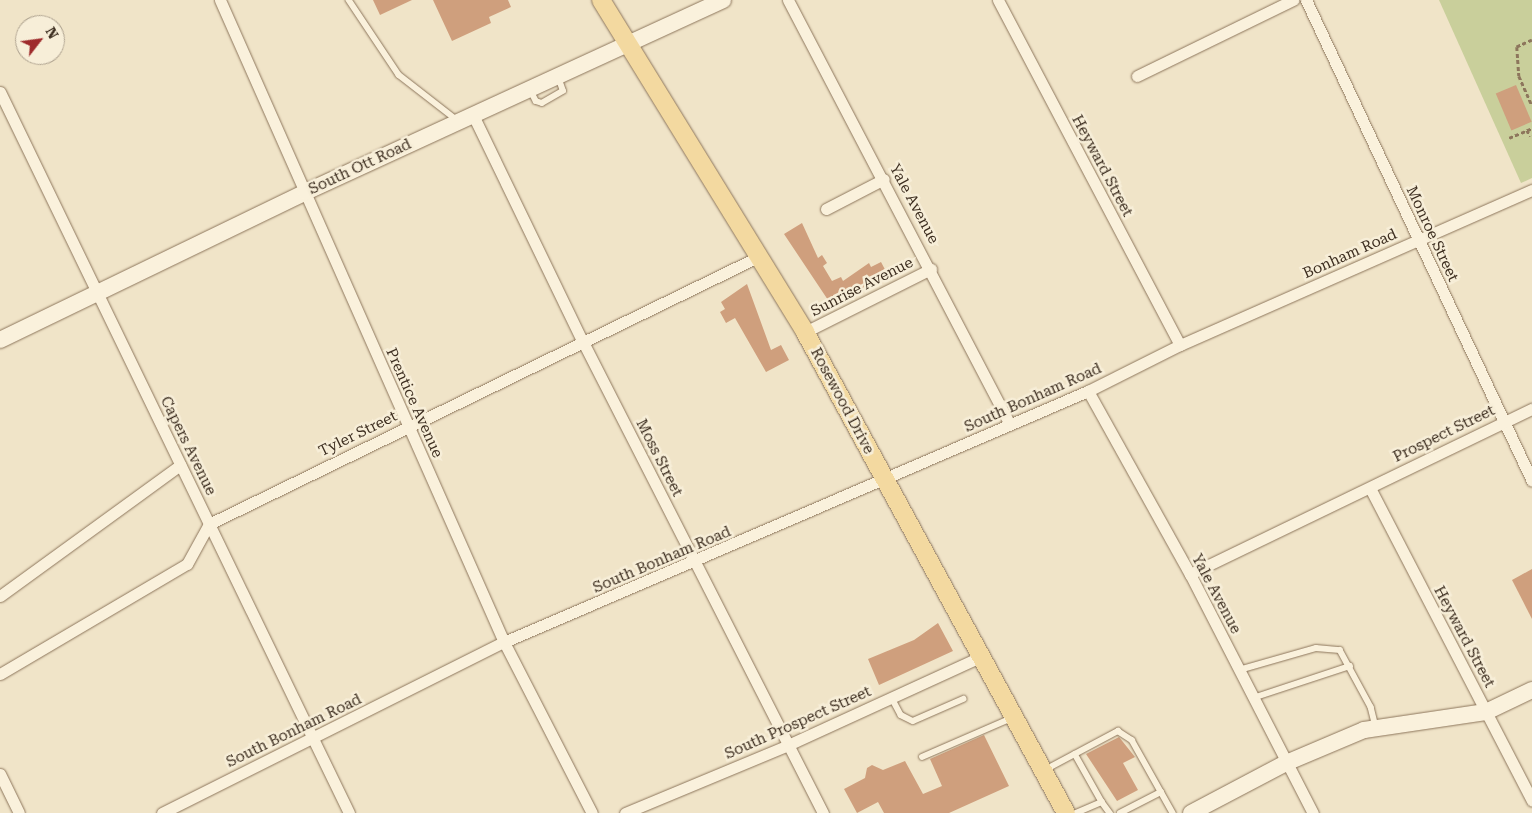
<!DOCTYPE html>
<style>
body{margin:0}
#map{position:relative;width:1532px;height:813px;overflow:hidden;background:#f0e4c8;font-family:"Roboto Serif",serif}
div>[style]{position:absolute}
.green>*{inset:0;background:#c9cf9b}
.building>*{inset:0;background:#cf9f7d;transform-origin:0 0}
.path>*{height:2.5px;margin-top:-1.25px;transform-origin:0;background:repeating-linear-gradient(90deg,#8d765c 0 4px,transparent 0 6.5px)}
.roads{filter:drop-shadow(0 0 1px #8d765c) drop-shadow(0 0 1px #8d765c)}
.lane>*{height:5.5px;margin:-2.75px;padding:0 2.75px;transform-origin:2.75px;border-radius:2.75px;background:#faf1dc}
.street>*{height:11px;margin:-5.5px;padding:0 5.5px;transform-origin:5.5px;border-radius:5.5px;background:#faf1dc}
.secondary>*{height:16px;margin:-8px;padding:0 8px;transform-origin:8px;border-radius:8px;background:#faf1dc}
.primary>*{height:18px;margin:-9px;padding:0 9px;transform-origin:9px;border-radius:9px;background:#f3d9a0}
span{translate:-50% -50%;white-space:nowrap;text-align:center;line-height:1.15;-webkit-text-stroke:5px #f7eed8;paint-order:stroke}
.street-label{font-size:15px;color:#3d2e20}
.north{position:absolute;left:15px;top:15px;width:50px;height:50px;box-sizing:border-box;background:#f7eed8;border:1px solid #ada18e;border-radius:50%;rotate:60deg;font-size:14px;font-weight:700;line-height:20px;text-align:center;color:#3d2e20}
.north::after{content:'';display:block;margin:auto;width:18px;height:22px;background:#9e2a2b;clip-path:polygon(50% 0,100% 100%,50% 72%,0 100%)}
</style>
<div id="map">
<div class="green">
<i style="clip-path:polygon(1439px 0,1532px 0,1532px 178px,1521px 183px)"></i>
</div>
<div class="building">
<i style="clip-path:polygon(373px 0,412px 0,380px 15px)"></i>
<i style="clip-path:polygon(433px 0,508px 0,511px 7px,489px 17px,491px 23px,452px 41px)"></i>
<i style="left:1516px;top:85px;width:40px;height:22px;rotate:67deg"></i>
<i style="clip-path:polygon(802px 223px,818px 258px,822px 255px,827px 263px,823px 266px,832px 281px,841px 277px,843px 281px,869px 263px,871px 267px,881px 262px,889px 277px,832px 306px,784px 234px)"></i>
<i style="clip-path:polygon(747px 284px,771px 350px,781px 345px,789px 360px,766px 372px,735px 318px,726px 323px,720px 312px,725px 309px,721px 302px)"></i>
<i style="clip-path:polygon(1532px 569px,1532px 619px,1512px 580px)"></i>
<i style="clip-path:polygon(938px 623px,953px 651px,879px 685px,868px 659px,914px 640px)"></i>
<i style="clip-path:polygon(984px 735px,1009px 786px,949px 813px,884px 813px,878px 802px,857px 813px,844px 789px,865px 778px,867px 768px,872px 765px,883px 770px,905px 761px,923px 794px,942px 786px,930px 759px)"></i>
<i style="clip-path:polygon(1119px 737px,1135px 757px,1123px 763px,1138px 790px,1117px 801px,1086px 754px)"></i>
</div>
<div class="path">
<i style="left:1532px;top:40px;width:17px;rotate:155deg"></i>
<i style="left:1517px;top:47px;width:29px;rotate:86deg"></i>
<i style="left:1519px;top:76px;width:32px;rotate:66deg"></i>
<i style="left:1527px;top:130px;width:7px;rotate:63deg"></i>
<i style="left:1509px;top:138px;width:25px;rotate:-23deg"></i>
</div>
<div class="roads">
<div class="lane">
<i style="left:349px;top:0;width:90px;rotate:56.3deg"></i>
<i style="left:399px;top:75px;width:73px;rotate:37.8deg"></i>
<i style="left:530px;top:89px;width:13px;rotate:63deg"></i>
<i style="left:536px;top:101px;width:6px;rotate:18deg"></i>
<i style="left:542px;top:103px;width:24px;rotate:-30deg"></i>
<i style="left:563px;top:91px;width:15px;rotate:-110deg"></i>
<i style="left:1239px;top:670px;width:80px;rotate:-15.9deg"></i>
<i style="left:1316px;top:648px;width:24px;rotate:5deg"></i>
<i style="left:1340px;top:650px;width:65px;rotate:61.5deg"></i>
<i style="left:1371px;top:707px;width:21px;rotate:76deg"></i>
<i style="left:892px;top:698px;width:19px;rotate:62deg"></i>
<i style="left:901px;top:715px;width:13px;rotate:27deg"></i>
<i style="left:913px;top:721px;width:55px;rotate:-23.7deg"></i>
<i style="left:1253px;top:698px;width:102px;rotate:-18.3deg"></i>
<i style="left:1075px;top:754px;width:55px;rotate:60.6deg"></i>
<i style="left:922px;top:757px;width:98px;rotate:-23.4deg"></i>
<i style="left:1045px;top:770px;width:83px;rotate:-28.1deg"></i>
<i style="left:1118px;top:731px;width:17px;rotate:33deg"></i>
<i style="left:1132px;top:740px;width:84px;rotate:60.7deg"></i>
<i style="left:1076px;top:813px;width:28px;rotate:-23deg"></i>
<i style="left:1102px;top:802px;width:14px;rotate:54deg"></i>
<i style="left:1120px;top:813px;width:46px;rotate:-27.1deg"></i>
</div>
<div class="street">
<i style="left:220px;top:0;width:702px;rotate:66.14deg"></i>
<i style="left:504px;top:642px;width:192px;rotate:62.8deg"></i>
<i style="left:788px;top:0;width:479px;rotate:62.4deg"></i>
<i style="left:998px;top:0;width:390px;rotate:62.2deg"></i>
<i style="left:1306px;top:0;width:531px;rotate:64.83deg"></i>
<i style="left:1137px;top:76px;width:174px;rotate:-26deg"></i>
<i style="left:0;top:92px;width:801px;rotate:64.17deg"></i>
<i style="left:473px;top:115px;width:250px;rotate:64.2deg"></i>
<i style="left:582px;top:340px;width:531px;rotate:63deg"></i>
<i style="left:826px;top:209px;width:65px;rotate:-27.3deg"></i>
<i style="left:805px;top:332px;width:141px;rotate:-26.6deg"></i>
<i style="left:1088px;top:391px;width:210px;rotate:60.9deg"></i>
<i style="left:1190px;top:574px;width:269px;rotate:62.8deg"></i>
<i style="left:1370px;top:488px;width:352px;rotate:62.6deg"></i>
<i style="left:1190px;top:574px;width:380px;rotate:-25.8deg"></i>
<i style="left:0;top:596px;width:223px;rotate:-36deg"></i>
<i style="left:0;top:674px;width:217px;rotate:-30.5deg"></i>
<i style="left:187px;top:564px;width:46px;rotate:-61.2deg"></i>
<i style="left:209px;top:524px;width:610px;rotate:-25.94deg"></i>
<i style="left:0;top:774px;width:43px;rotate:64deg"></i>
<i style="left:162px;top:813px;width:382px;rotate:-26.6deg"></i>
<i style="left:504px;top:642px;width:636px;rotate:-23.26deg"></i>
<i style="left:1088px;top:391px;width:103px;rotate:-26.6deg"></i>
<i style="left:1180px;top:345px;width:385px;rotate:-23.8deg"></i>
<i style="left:625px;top:813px;width:177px;rotate:-22.6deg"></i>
<i style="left:788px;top:745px;width:213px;rotate:-24.6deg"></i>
</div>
<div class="secondary">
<i style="left:0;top:340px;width:340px;rotate:-25.8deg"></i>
<i style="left:306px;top:192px;width:459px;rotate:-24.7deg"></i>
<i style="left:1191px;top:813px;width:107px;rotate:-27.8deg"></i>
<i style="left:1286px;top:763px;width:85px;rotate:-22.9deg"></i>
<i style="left:1364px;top:730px;width:123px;rotate:-8.4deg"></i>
<i style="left:1486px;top:712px;width:51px;rotate:-25.6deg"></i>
</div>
<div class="primary">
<i style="left:601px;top:0;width:390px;rotate:58.4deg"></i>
<i style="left:805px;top:332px;width:547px;rotate:61.51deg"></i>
</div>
</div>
<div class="street-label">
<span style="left:1102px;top:166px;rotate:62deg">Heyward Street</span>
<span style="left:360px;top:167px;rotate:-25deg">South Ott Road</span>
<span style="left:914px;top:204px;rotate:62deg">Yale Avenue</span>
<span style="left:1432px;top:234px;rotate:65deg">Monroe Street</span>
<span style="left:1350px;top:254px;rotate:-24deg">Bonham Road</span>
<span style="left:862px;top:287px;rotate:-27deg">Sunrise Avenue</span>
<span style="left:1033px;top:398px;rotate:-24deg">South Bonham Road</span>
<span style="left:842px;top:401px;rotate:62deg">Rosewood Drive</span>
<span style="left:414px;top:403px;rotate:66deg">Prentice Avenue</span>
<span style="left:358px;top:434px;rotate:-26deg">Tyler Street</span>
<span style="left:1444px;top:434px;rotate:-26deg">Prospect Street</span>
<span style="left:188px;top:446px;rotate:64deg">Capers Avenue</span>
<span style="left:659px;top:458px;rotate:63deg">Moss Street</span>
<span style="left:662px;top:560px;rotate:-23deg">South Bonham Road</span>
<span style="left:1216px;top:594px;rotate:62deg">Yale Avenue</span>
<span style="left:1464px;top:637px;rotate:62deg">Heyward Street</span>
<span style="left:798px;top:723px;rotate:-24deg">South Prospect Street</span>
<span style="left:294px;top:731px;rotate:-26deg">South Bonham Road</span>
</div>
<div class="north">N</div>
</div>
